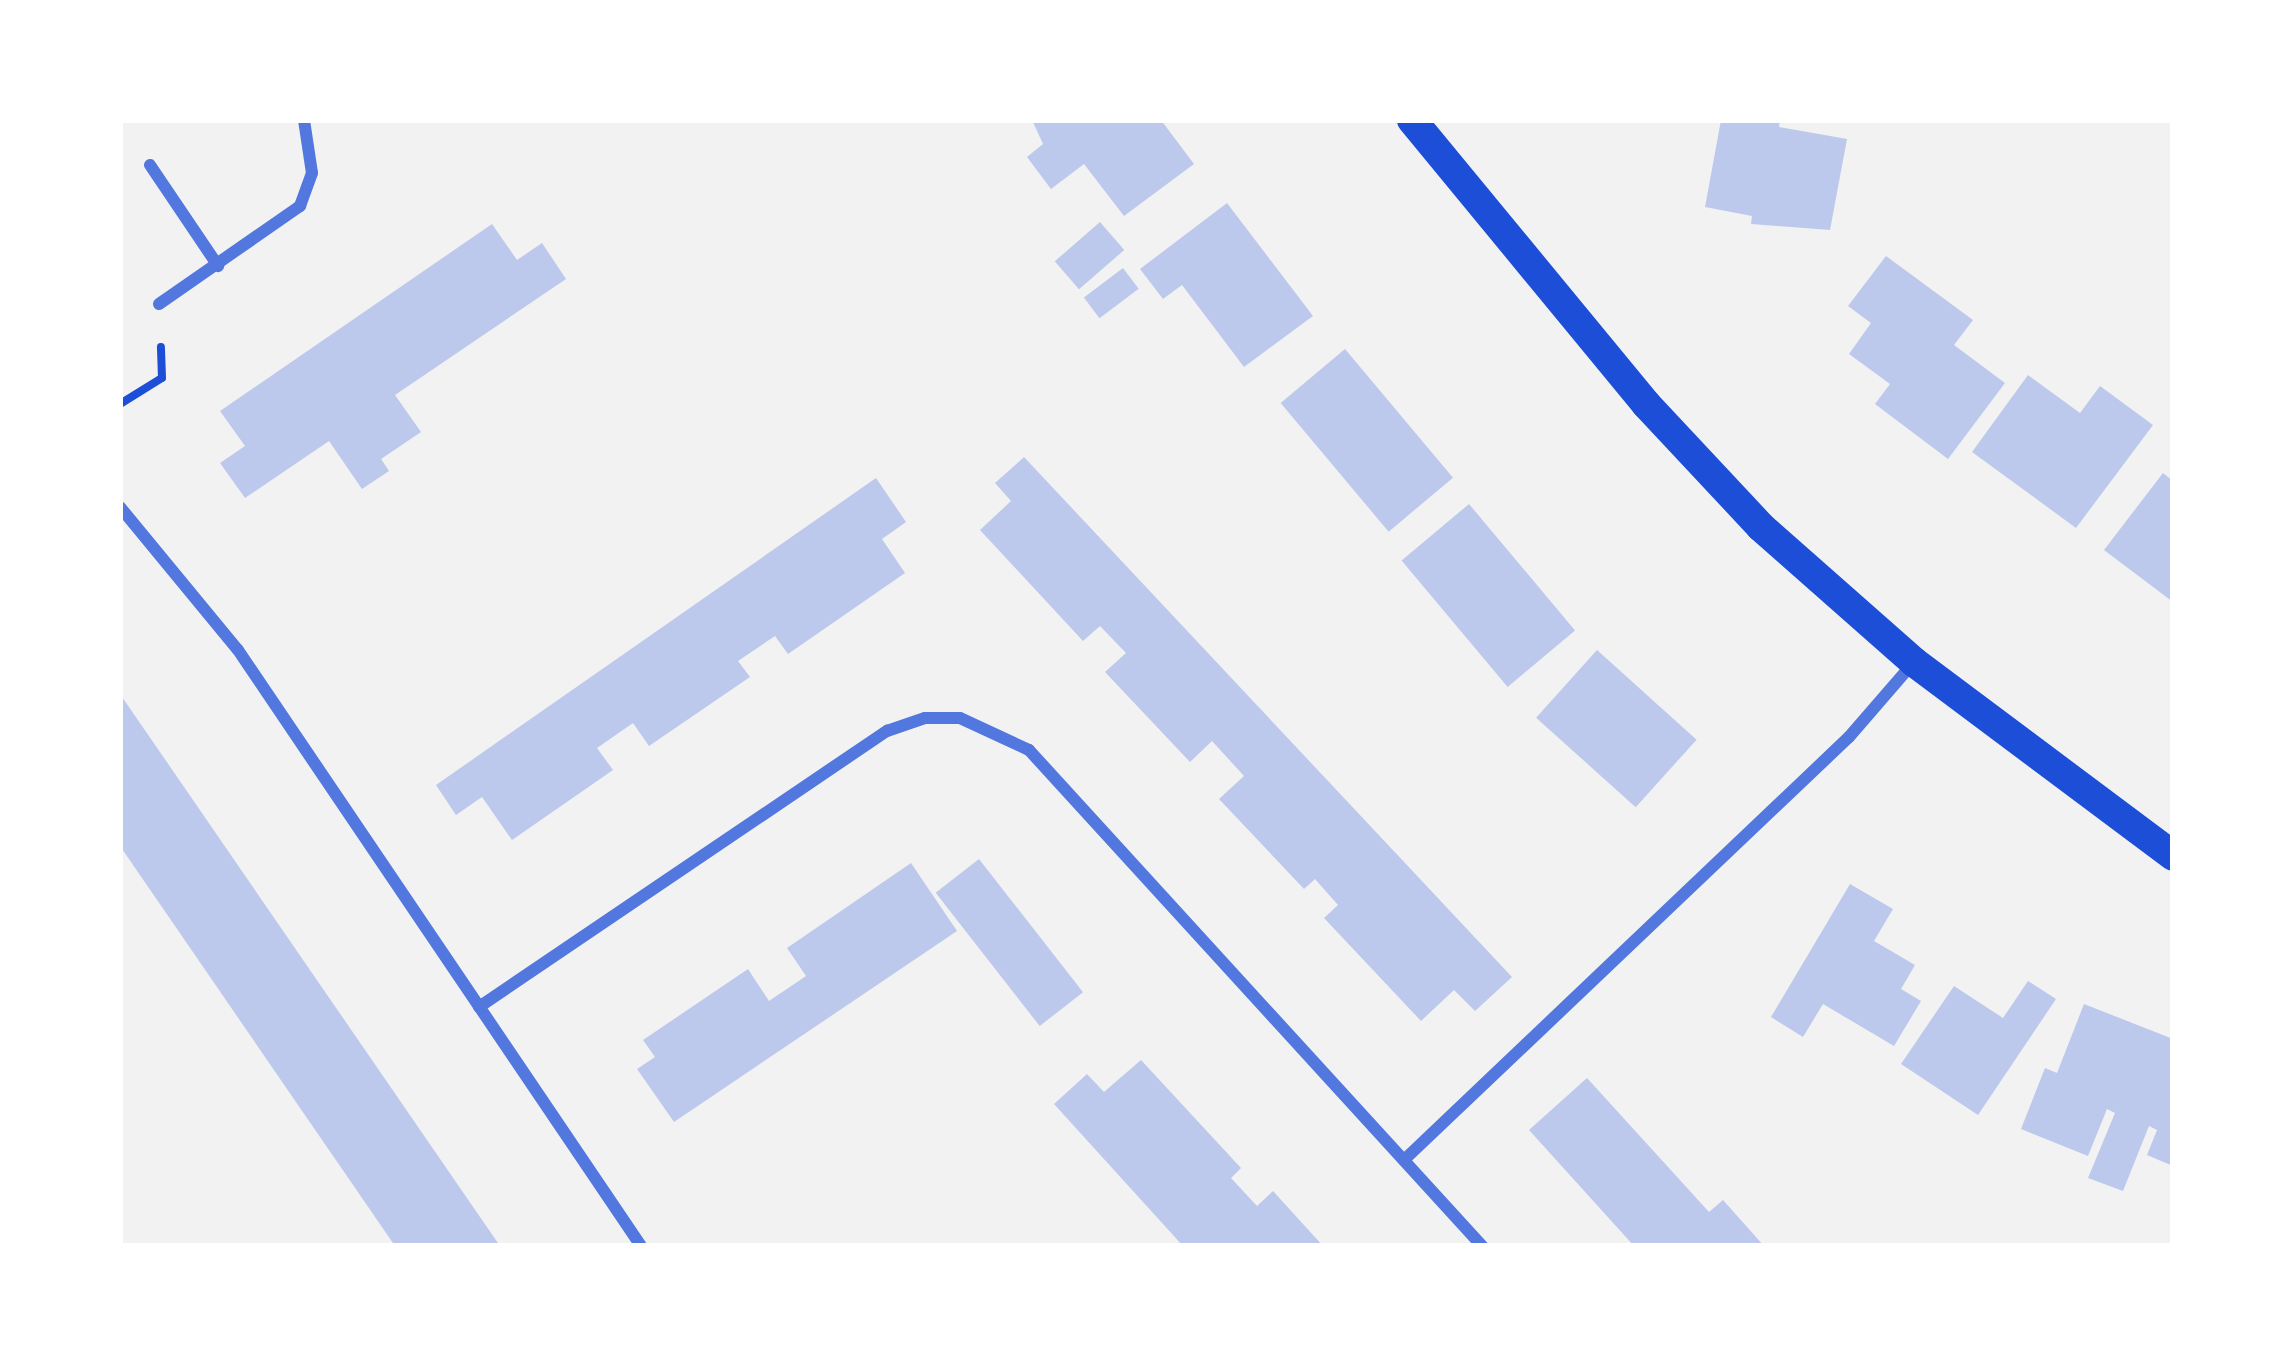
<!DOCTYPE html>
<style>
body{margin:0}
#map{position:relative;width:2293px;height:1366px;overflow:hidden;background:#f2f2f2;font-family:"Space Grotesk",sans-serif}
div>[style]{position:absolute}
.building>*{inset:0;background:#bdc9ec;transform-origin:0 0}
.path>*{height:8px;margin:-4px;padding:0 4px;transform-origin:4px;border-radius:4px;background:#1d4ed8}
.minor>*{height:12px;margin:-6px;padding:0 6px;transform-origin:6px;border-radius:6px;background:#5277de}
.primary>*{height:30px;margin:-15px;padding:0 15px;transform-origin:15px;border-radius:15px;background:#1d4ed8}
span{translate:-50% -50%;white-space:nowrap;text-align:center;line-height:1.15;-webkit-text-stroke:12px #fff;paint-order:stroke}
.frame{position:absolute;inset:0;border:123px solid #fff;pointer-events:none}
</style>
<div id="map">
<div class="building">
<i style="clip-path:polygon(1032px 120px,1161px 120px,1194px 164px,1124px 216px,1084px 164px,1051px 189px,1027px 157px,1043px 144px)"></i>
<i style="clip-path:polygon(1721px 120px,1780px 120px,1779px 127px,1847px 139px,1830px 230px,1751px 224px,1752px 216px,1705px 207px)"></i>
<i style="clip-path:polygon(1227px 203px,1313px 316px,1244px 367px,1182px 285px,1163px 299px,1140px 269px)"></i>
<i style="left:1100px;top:222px;width:37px;height:60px;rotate:49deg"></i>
<i style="clip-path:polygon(492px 224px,517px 260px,542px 243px,566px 279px,395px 395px,421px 432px,381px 459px,389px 471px,362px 489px,329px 441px,245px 498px,220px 463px,245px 446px,220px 411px)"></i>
<i style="clip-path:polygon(1886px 256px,1973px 320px,1954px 345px,2005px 383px,1948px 459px,1875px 404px,1890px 384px,1849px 354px,1871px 323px,1848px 306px)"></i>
<i style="left:1123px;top:268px;width:26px;height:49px;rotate:53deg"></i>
<i style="left:1345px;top:349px;width:168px;height:84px;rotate:50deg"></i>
<i style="clip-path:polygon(2028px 375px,2080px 413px,2100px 386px,2153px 425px,2076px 528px,1972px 452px)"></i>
<i style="clip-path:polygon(1024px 457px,1512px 977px,1475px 1011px,1454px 990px,1421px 1021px,1324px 918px,1338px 905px,1315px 879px,1304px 889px,1219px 799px,1244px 776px,1212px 741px,1190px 762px,1105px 672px,1126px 653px,1100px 626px,1083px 641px,980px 530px,1011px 501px,995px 483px)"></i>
<i style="clip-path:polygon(2163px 473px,2173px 481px,2173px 602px,2104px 550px)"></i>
<i style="clip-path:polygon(876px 478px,906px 522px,882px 539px,905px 573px,788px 654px,775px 636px,738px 661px,750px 677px,649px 746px,633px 723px,597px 748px,613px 770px,512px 840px,482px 797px,456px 815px,436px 785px)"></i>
<i style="left:1469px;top:504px;width:165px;height:88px;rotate:50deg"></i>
<i style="left:1597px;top:650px;width:134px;height:91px;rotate:42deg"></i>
<i style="clip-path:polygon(120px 694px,500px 1246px,395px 1246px,120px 846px)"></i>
<i style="left:979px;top:859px;width:169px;height:55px;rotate:52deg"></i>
<i style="clip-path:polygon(911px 863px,957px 931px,674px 1122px,637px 1069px,655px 1057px,643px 1040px,748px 969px,769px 1001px,806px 976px,787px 948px)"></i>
<i style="clip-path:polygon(1850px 884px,1893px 909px,1874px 941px,1915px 965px,1901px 989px,1921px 1001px,1894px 1046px,1823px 1004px,1803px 1037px,1771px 1017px)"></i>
<i style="clip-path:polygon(2028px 981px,2056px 999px,1978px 1115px,1901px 1064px,1954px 986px,2003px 1018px)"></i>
<i style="clip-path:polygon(2084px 1004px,2173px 1039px,2173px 1166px,2147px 1155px,2157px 1130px,2149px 1126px,2123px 1191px,2088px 1178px,2115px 1113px,2107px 1109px,2088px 1156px,2021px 1129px,2045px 1068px,2057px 1073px)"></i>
<i style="clip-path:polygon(1141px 1060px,1241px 1168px,1231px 1178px,1257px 1206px,1273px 1191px,1323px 1246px,1183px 1246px,1054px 1104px,1087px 1074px,1104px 1092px)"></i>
<i style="clip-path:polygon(1587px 1078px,1709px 1212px,1723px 1200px,1764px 1246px,1634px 1246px,1529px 1130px)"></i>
</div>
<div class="path">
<i style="left:120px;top:404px;width:49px;rotate:-31.8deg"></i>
<i style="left:162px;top:378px;width:31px;rotate:-92deg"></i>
</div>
<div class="minor">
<i style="left:150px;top:165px;width:122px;rotate:56deg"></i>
<i style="left:159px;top:304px;width:172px;rotate:-34.8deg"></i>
<i style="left:300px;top:206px;width:35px;rotate:-70deg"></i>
<i style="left:312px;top:173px;width:54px;rotate:-98.6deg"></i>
<i style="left:120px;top:507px;width:185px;rotate:50.5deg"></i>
<i style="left:238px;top:650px;width:719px;rotate:55.93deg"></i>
<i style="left:479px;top:1007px;width:493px;rotate:-34.1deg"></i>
<i style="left:887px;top:731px;width:40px;rotate:-18.9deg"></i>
<i style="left:925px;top:718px;width:35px"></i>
<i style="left:960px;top:718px;width:76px;rotate:24.9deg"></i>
<i style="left:1029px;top:750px;width:672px;rotate:47.59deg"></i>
<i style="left:1404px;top:1160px;width:614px;rotate:-43.55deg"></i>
<i style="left:1849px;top:737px;width:98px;rotate:-49.1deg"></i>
</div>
<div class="primary">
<i style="left:1412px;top:120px;width:368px;rotate:50.5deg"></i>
<i style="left:1646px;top:404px;width:168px;rotate:46.9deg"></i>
<i style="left:1761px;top:527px;width:204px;rotate:41.4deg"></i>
<i style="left:1914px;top:662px;width:324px;rotate:36.8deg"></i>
</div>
<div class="frame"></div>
</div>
